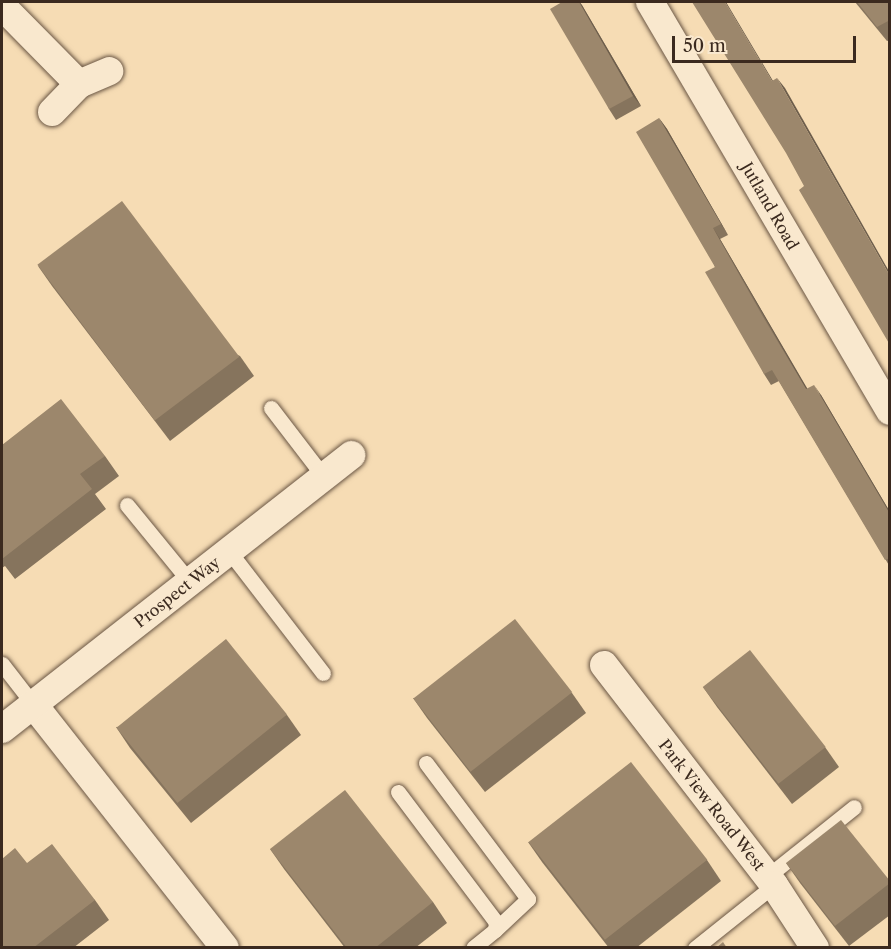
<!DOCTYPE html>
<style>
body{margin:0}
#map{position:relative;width:891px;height:949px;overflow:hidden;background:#f6dcb4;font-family:"Libre Caslon Text",serif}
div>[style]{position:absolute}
.roads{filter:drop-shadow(0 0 2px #6a5644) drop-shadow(0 0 2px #6a5644)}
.service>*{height:15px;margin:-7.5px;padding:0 7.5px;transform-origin:7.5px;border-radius:7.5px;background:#f9e8ce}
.minor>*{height:28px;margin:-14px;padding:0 14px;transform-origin:14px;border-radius:14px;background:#f9e8ce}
.wall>*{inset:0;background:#86745d}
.shaded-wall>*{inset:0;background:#6d5e4c}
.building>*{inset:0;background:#9c876c;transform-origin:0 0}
span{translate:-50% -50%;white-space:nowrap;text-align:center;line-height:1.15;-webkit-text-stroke:5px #f9e8ce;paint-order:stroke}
.street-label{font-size:16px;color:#3b2a1f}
.frame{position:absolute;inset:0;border:3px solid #3b2a1f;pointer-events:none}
.scale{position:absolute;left:672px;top:36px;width:184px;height:27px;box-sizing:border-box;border:3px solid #3b2a1f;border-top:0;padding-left:8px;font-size:18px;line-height:21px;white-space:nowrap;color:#3b2a1f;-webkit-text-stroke:4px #f9e8ce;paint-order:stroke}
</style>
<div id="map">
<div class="roads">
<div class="service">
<i style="left:271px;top:408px;width:87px;rotate:52.5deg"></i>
<i style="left:127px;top:505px;width:99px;rotate:50.7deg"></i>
<i style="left:229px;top:551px;width:154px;rotate:52.4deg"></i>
<i style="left:2px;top:664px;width:51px;rotate:52.2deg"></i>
<i style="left:426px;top:763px;width:170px;rotate:53.1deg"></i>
<i style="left:528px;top:899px;width:45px;rotate:136.8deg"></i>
<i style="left:398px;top:792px;width:163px;rotate:53deg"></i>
<i style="left:496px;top:922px;width:8px;rotate:97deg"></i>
<i style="left:495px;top:930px;width:28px;rotate:141deg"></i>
<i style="left:768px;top:876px;width:110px;rotate:-38.7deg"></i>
<i style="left:695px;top:948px;width:101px;rotate:-38.6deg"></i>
</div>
<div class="minor">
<i style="left:650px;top:2px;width:474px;rotate:59.6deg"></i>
<i style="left:2px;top:6px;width:110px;rotate:45.4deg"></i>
<i style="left:52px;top:112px;width:39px;rotate:-46deg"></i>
<i style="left:79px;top:84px;width:33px;rotate:-23deg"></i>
<i style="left:604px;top:665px;width:278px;rotate:52.3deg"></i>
<i style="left:774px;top:885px;width:75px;rotate:56.9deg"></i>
<i style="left:33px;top:704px;width:310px;rotate:51.8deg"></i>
<i style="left:2px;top:729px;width:444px;rotate:-38.1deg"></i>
</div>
</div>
<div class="wall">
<i style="clip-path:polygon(562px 2px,580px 2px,641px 106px,616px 120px,609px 109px)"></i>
<i style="clip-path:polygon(855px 2px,890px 2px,890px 40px,887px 41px)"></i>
<i style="clip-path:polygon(659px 118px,667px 129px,728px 235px,720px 239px,807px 389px,821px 395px,890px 512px,890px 567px,779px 381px,771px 385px,764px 374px,715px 267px)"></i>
<i style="clip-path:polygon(38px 266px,240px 356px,254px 376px,170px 441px,52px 286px)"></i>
<i style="clip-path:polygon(2px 445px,105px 456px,119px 476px,95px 494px,106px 509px,15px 579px,5px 566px,2px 568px)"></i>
<i style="clip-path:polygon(703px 687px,825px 747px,839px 767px,792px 804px,717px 707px)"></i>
<i style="clip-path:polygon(572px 693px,586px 713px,485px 792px,427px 718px,413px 698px)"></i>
<i style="clip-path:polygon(287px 715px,301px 735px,191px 823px,130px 748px,116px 727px)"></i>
<i style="clip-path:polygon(528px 842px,707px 860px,721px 881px,636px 948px,609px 948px,542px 862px)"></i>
<i style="clip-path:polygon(270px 849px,433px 902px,447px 923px,415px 948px,345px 948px,284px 869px)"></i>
<i style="clip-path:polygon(27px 863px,95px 900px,109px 920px,73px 948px,2px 948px)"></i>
<i style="clip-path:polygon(786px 863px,890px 881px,890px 915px,849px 946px,800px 883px)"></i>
</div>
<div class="shaded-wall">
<i style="clip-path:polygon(579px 2px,582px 5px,641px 106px,633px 96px)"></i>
<i style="clip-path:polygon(725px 2px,726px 2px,779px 91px,772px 81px)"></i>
<i style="clip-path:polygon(777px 78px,785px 88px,890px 273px,890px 276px)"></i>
<i style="clip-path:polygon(659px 118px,667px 129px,728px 235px,721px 224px)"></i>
<i style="clip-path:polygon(713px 228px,720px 239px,814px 400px,806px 389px)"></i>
<i style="clip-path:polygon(814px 385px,821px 395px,890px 512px,890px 514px)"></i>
</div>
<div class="building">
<i style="clip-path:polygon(562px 2px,579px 2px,633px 96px,609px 109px,550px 9px)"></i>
<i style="clip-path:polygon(692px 2px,725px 2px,772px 81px,777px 78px,890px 276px,890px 345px,799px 190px,804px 186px,786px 153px)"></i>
<i style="clip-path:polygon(857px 2px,890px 2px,890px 20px,877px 27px)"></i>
<i style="clip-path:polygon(659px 118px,721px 224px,713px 228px,762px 315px,806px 389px,814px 385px,890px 514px,890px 558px,885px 560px,772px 370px,764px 374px,705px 272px,715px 267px,636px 132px)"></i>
<i style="left:122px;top:201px;width:195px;height:106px;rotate:53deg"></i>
<i style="clip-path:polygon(61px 399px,105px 456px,80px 474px,92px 489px,2px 559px,2px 445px)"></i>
<i style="left:515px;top:619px;width:93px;height:129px;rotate:52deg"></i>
<i style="left:226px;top:639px;width:97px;height:141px;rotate:51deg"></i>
<i style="left:750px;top:650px;width:123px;height:60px;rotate:52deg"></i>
<i style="left:631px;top:762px;width:124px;height:130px;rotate:52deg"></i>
<i style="clip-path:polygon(345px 790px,433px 902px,375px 948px,347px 948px,270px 849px)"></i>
<i style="clip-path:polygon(841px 820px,890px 881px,890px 883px,835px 926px,786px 863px)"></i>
<i style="clip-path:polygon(52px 844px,95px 900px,33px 948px,2px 948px,2px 859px,15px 848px,27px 863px)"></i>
<i style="clip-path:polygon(723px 942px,727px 948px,716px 948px)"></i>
</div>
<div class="street-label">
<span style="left:770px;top:206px;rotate:60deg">Jutland Road</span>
<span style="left:177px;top:592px;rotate:-38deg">Prospect Way</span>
<span style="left:712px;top:805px;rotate:52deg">Park View Road West</span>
</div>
<div class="frame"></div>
<div class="scale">50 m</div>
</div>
